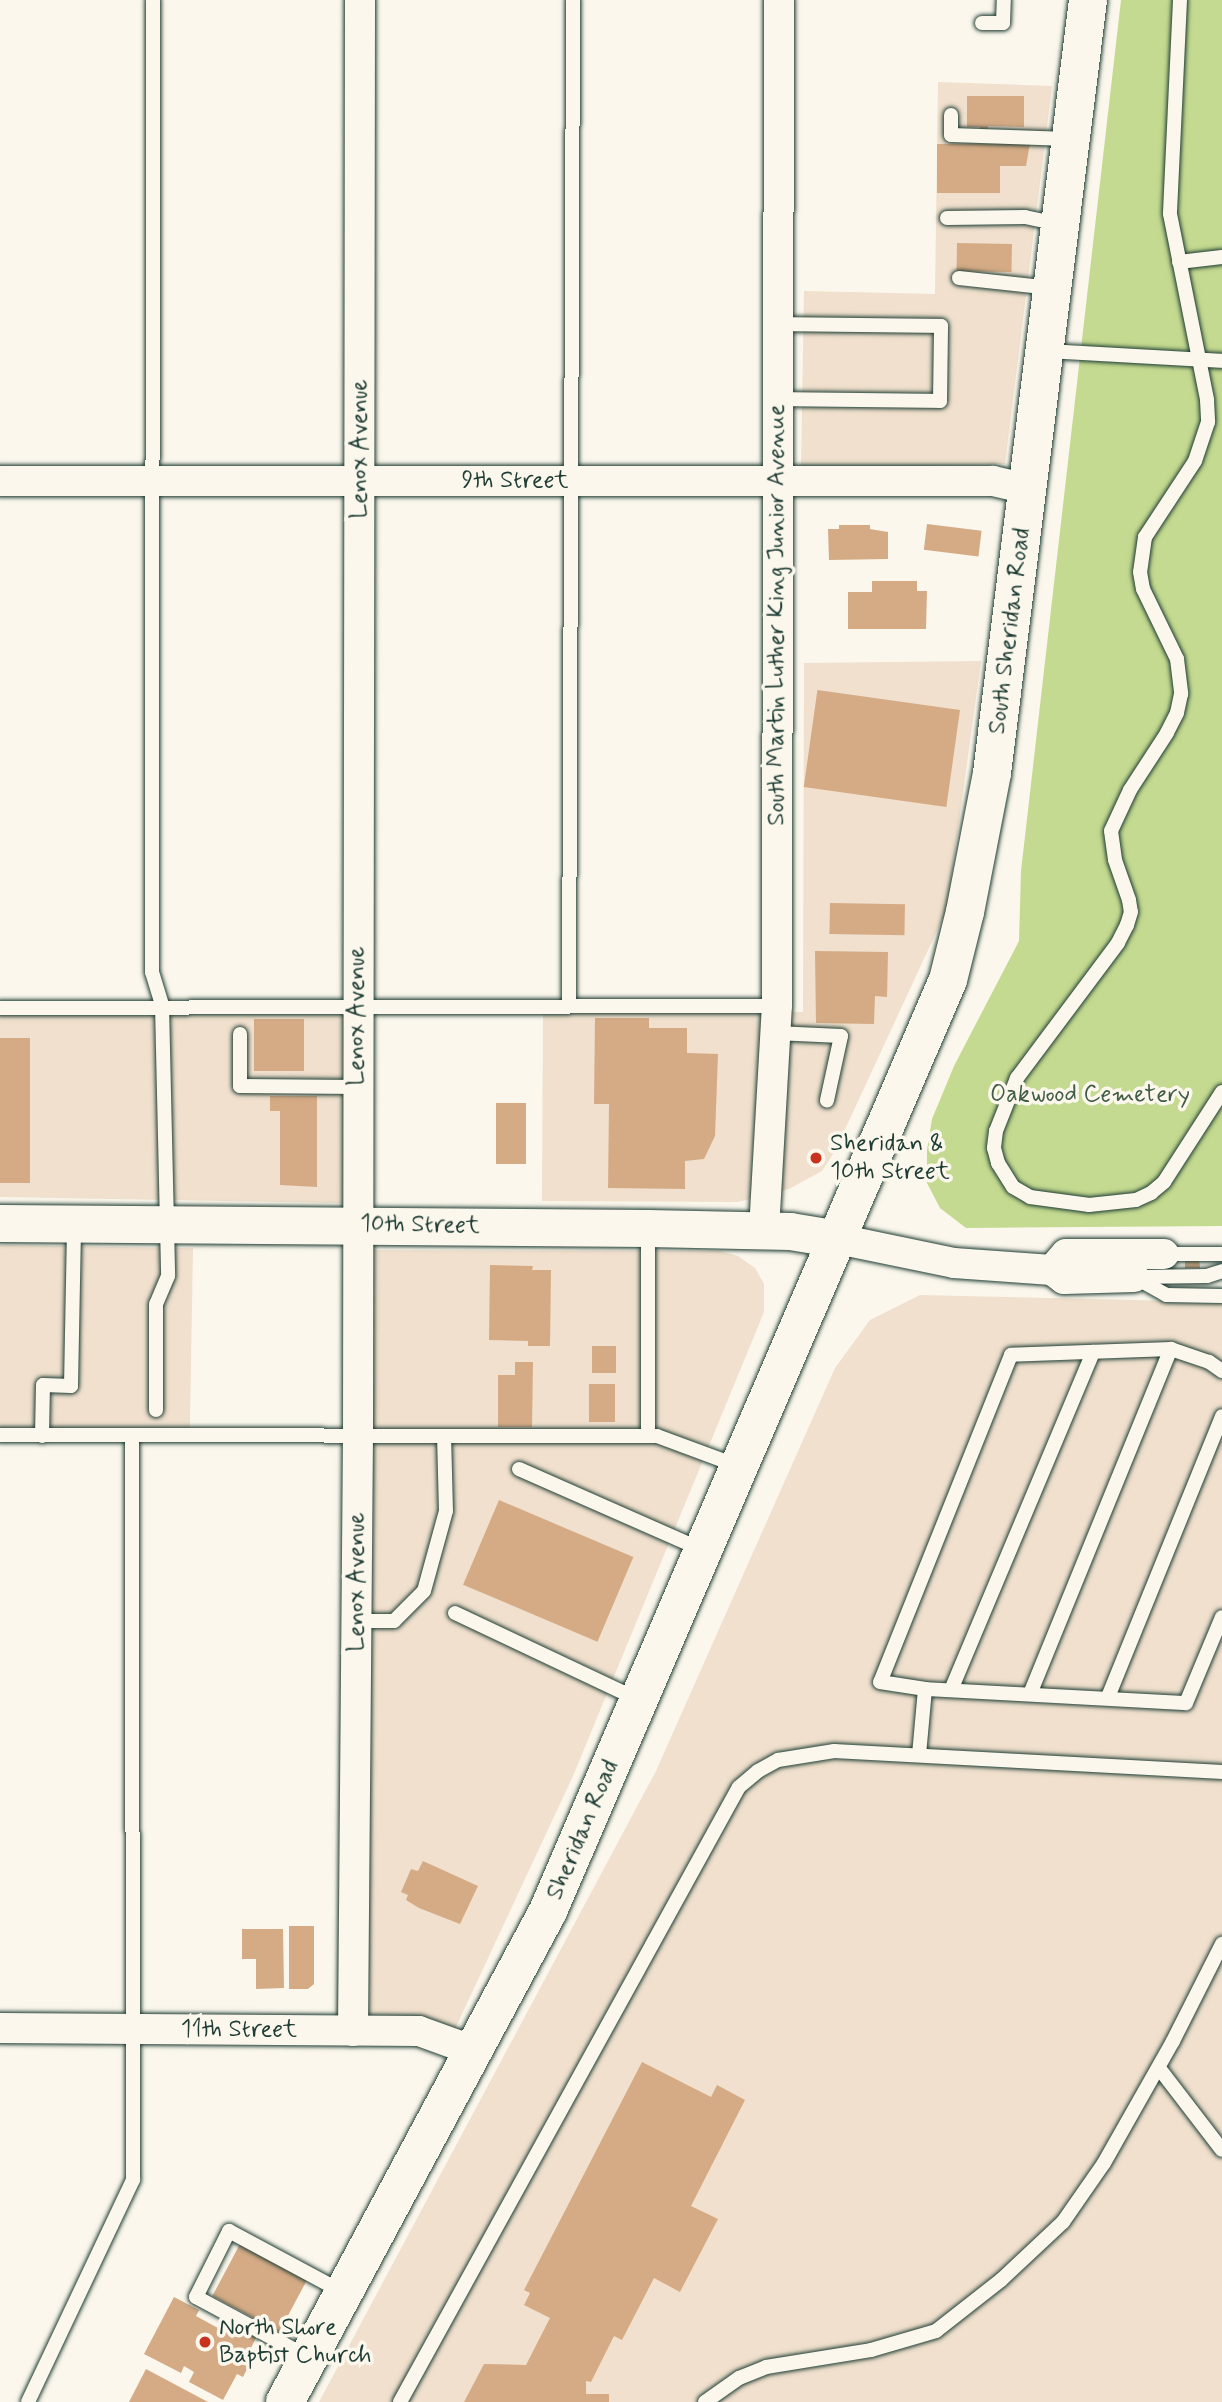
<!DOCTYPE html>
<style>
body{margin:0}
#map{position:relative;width:1222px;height:2402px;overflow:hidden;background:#fbf7ec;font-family:Mynerve,sans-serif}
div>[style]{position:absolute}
.built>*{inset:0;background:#f0e0cd;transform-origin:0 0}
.green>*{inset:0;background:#c4da90}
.building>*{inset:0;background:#d5ab86;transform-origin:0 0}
.roads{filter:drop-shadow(0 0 2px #1f3d34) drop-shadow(0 0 2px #1f3d34)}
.service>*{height:14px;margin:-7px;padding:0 7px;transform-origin:7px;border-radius:7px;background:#fbf7ec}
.minor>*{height:30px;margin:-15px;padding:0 15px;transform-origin:15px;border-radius:15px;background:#fbf7ec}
.tertiary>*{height:37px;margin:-18.5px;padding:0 18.5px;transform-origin:18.5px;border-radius:18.5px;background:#fbf7ec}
.trunk>*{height:38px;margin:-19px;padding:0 19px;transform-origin:19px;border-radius:19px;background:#fbf7ec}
.dots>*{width:19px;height:19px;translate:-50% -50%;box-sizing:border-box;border:4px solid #fbf7ec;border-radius:50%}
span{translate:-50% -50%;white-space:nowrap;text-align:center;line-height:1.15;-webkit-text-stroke:7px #fbf7ec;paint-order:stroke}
.street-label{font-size:24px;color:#1f3d34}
.park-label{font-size:24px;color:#405c46}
.poi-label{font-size:24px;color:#1f3d34}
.left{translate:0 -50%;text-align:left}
</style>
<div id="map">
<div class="built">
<i style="clip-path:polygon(938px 82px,1052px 86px,1005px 464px,801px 468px,804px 291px,935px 294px)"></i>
<i style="clip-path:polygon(981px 661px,947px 909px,835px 1151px,822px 1171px,789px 1189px,738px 1202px,542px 1201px,543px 1010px,803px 1012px,804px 663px)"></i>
<i style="left:0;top:1008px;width:354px;height:189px;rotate:1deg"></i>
<i style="left:0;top:1245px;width:193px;height:189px;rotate:1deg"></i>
<i style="clip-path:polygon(352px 1250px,720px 1251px,738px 1256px,755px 1268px,764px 1284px,764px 1312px,573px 1776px,455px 2029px,336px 2027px)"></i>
<i style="clip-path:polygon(920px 1295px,1222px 1302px,1222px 2402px,319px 2402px,656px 1771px,835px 1368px,870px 1320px)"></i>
</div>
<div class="green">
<i style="clip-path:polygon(1121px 0,1222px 0,1222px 1226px,966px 1228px,940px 1208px,927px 1183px,927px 1150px,932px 1119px,954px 1066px,1019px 941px,1021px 871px)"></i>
</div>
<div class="building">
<i style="clip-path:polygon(967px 96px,1024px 96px,1024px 127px,988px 126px,988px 131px,980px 131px,980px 127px,967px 127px)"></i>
<i style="clip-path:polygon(1030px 143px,1026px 166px,1000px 166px,1000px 193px,937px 193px,937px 144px)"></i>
<i style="left:957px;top:243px;width:55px;height:28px;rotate:1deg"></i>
<i style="left:927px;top:524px;width:55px;height:26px;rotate:7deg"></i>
<i style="clip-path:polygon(839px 525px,870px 525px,870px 529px,888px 532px,888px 559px,829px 560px,828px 529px,839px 529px)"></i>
<i style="clip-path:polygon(872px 581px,917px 581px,917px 591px,927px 591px,926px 629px,848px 629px,848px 592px,872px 592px)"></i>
<i style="left:960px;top:710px;width:98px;height:144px;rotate:98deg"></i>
<i style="left:830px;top:903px;width:75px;height:31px;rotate:1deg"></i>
<i style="clip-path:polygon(815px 951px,888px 952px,887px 997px,875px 996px,874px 1024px,816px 1023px)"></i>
<i style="clip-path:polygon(595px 1018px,649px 1018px,649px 1028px,687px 1028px,687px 1053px,718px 1054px,715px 1136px,704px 1159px,685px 1161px,685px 1189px,608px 1188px,609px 1104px,594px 1104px)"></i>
<i style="left:254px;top:1019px;width:50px;height:52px"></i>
<i style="left:0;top:1038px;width:30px;height:145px"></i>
<i style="clip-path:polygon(270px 1096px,317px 1096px,317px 1187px,280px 1185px,280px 1111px,270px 1111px)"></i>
<i style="left:496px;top:1103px;width:30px;height:61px"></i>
<i style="clip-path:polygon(1199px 1258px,1200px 1268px,1185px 1268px,1185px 1259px)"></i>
<i style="clip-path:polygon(490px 1265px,533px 1266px,532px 1270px,551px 1270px,550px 1346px,528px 1346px,528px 1341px,489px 1340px)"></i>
<i style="left:592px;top:1346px;width:24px;height:27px"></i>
<i style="clip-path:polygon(515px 1362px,533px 1362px,532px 1427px,498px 1427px,498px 1375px,515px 1375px)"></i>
<i style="left:589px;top:1384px;width:26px;height:38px"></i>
<i style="left:499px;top:1500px;width:146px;height:92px;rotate:23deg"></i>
<i style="clip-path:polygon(423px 1861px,478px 1886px,460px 1924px,419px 1908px,406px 1900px,408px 1895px,401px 1892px,411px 1869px,418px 1871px)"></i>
<i style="clip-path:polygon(289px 1926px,314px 1926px,314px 1984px,308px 1989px,289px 1989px)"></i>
<i style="clip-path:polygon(242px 1929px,283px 1929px,284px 1988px,256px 1989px,256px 1959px,242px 1959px)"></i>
<i style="clip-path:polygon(642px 2062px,711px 2097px,717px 2085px,745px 2100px,691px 2206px,718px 2219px,680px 2292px,654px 2278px,622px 2340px,614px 2336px,591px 2382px,586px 2381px,586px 2394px,609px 2394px,609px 2402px,464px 2402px,484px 2364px,526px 2365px,550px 2318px,524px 2305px,530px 2293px,524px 2290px)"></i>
<i style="left:240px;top:2244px;width:76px;height:59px;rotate:28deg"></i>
<i style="clip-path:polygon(174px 2297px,199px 2310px,196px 2316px,218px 2328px,223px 2318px,257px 2336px,244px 2362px,249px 2365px,243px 2377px,237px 2374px,223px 2400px,189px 2382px,194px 2372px,184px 2366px,181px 2373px,144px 2354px)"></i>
<i style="clip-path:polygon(146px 2369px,208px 2402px,129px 2402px)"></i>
</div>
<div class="roads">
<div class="service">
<i style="left:153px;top:0;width:972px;rotate:90.06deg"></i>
<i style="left:152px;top:972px;width:34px;rotate:73deg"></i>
<i style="left:162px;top:1005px;width:271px;rotate:88.7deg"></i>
<i style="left:168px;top:1276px;width:30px;rotate:113deg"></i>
<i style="left:156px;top:1304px;width:106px;rotate:90deg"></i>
<i style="left:1180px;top:0;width:214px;rotate:92.7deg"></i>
<i style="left:1170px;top:214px;width:190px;rotate:78.7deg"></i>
<i style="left:1207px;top:400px;width:22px;rotate:87deg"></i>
<i style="left:1208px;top:422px;width:41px;rotate:108.4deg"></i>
<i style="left:1195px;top:461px;width:91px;rotate:123.3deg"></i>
<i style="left:1145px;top:537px;width:35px;rotate:98deg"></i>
<i style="left:1140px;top:572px;width:17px;rotate:80deg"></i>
<i style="left:1143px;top:589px;width:78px;rotate:64.1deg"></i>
<i style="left:1177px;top:659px;width:35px;rotate:83deg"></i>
<i style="left:1181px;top:694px;width:19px;rotate:102deg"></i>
<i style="left:1177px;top:713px;width:22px;rotate:117deg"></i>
<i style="left:1167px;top:733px;width:68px;rotate:123deg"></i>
<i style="left:1130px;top:790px;width:45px;rotate:114.9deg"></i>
<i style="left:1111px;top:831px;width:29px;rotate:82deg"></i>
<i style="left:1115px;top:860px;width:42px;rotate:70.7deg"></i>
<i style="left:1129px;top:900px;width:12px;rotate:81deg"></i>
<i style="left:1131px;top:912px;width:14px;rotate:107deg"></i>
<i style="left:1127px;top:925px;width:20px;rotate:117deg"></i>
<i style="left:1118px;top:943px;width:169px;rotate:126.8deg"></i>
<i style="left:1017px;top:1078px;width:57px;rotate:111.6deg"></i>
<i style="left:996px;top:1131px;width:17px;rotate:97deg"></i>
<i style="left:994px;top:1148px;width:16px;rotate:75deg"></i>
<i style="left:998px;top:1163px;width:28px;rotate:58deg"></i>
<i style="left:1013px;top:1187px;width:20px;rotate:30deg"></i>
<i style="left:1030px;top:1197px;width:60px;rotate:7.7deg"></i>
<i style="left:1089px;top:1205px;width:47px;rotate:-6.1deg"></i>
<i style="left:1136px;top:1200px;width:17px;rotate:-25deg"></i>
<i style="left:1151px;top:1193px;width:17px;rotate:-40deg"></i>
<i style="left:1164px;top:1182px;width:107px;rotate:-57.2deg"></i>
<i style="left:982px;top:23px;width:21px"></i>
<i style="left:1003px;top:23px;width:23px;rotate:-88deg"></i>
<i style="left:951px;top:115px;width:20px;rotate:90deg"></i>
<i style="left:951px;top:135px;width:118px;rotate:1.9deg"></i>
<i style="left:947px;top:218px;width:78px;rotate:-0.7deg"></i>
<i style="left:1025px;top:217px;width:35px;rotate:12deg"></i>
<i style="left:1179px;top:262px;width:43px;rotate:-6.6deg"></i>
<i style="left:959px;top:278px;width:93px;rotate:6.2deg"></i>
<i style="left:1045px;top:351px;width:177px;rotate:3.2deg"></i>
<i style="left:778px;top:399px;width:162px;rotate:0.7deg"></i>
<i style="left:940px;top:401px;width:75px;rotate:-89.2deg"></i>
<i style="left:941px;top:326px;width:163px;rotate:-179.3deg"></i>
<i style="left:569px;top:1005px;width:1005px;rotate:-89.77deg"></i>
<i style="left:0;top:1008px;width:777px;rotate:-0.15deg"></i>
<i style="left:775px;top:1033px;width:66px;rotate:2.6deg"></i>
<i style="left:841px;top:1036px;width:66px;rotate:102.3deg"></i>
<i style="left:240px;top:1034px;width:52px;rotate:90deg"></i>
<i style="left:240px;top:1086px;width:117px;rotate:0.5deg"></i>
<i style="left:1164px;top:1254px;width:58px"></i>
<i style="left:1134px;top:1277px;width:37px;rotate:29deg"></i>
<i style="left:1166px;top:1295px;width:56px;rotate:1deg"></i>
<i style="left:1135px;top:1277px;width:72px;rotate:-0.8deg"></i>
<i style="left:1207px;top:1276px;width:16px;rotate:-18deg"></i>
<i style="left:1222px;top:1371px;width:16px;rotate:-145deg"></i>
<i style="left:1209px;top:1362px;width:40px;rotate:-161.1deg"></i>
<i style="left:1171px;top:1349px;width:160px;rotate:177.9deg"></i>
<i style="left:1011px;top:1355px;width:352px;rotate:111.8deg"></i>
<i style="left:880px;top:1682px;width:46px;rotate:8.8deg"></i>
<i style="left:925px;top:1689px;width:261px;rotate:3.1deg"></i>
<i style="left:1186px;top:1703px;width:93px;rotate:-67.3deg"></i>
<i style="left:0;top:1435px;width:657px;rotate:0.09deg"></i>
<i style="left:657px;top:1436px;width:86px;rotate:20.3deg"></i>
<i style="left:42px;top:1436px;width:51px;rotate:-88.9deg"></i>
<i style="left:43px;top:1385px;width:28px;rotate:2deg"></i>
<i style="left:71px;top:1386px;width:161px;rotate:-88.9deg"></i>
<i style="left:648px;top:1436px;width:207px;rotate:-90deg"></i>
<i style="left:519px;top:1469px;width:198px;rotate:23.8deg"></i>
<i style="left:455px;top:1613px;width:201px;rotate:25.3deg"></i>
<i style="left:357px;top:1621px;width:37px"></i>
<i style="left:394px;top:1621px;width:42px;rotate:-45deg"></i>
<i style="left:424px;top:1591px;width:83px;rotate:-74.6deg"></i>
<i style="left:446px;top:1511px;width:75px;rotate:-91.5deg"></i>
<i style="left:951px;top:1690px;width:367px;rotate:-67.2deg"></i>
<i style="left:1030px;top:1694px;width:373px;rotate:-67.8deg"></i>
<i style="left:1108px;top:1697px;width:303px;rotate:-67.9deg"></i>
<i style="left:919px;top:1755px;width:66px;rotate:-84.8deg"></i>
<i style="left:1159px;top:2068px;width:103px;rotate:52.5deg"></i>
<i style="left:308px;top:2357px;width:127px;rotate:-151.8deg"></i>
<i style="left:196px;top:2297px;width:74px;rotate:-63.4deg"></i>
<i style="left:229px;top:2231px;width:129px;rotate:28.2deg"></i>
<i style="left:28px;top:2402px;width:246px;rotate:-64.7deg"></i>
<i style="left:133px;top:2180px;width:743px;rotate:-90.08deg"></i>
<i style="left:400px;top:2402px;width:702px;rotate:-61.14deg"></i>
<i style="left:739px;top:1787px;width:25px;rotate:-40deg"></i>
<i style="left:758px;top:1771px;width:23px;rotate:-29deg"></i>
<i style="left:778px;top:1760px;width:57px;rotate:-9.1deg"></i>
<i style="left:834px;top:1751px;width:389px;rotate:3.1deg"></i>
<i style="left:705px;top:2402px;width:42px;rotate:-35.2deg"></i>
<i style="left:739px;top:2378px;width:29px;rotate:-22deg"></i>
<i style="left:766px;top:2367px;width:106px;rotate:-9.2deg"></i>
<i style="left:871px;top:2350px;width:68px;rotate:-16.3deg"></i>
<i style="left:936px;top:2331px;width:83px;rotate:-38.1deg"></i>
<i style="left:1001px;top:2280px;width:85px;rotate:-43.1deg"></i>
<i style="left:1063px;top:2222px;width:72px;rotate:-55.2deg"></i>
<i style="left:1104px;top:2163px;width:140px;rotate:-60.5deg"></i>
<i style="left:1173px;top:2041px;width:109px;rotate:-63.2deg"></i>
</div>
<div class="minor">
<i style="left:0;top:481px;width:993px"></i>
<i style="left:993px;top:481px;width:37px;rotate:13deg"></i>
<i style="left:764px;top:1230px;width:224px;rotate:-86.7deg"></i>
<i style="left:777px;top:1006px;width:1006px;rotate:-89.89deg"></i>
<i style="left:838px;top:1239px;width:118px;rotate:11.7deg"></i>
<i style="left:954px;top:1263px;width:98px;rotate:4.1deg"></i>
<i style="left:1052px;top:1270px;width:15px;rotate:37deg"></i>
<i style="left:1064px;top:1279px;width:70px;rotate:-1.6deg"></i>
<i style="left:1052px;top:1270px;width:21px;rotate:-49deg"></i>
<i style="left:1066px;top:1254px;width:98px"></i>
<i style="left:0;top:2028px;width:419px;rotate:0.4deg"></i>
<i style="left:419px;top:2031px;width:59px;rotate:20deg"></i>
<i style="left:353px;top:2031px;width:595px;rotate:-89.52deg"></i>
<i style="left:358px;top:1436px;width:1436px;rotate:-89.92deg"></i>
</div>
<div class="tertiary">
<i style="left:0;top:1223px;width:648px;rotate:0.44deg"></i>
<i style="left:648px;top:1228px;width:142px;rotate:1.2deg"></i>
<i style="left:790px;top:1231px;width:49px;rotate:9.5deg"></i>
</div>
<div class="trunk">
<i style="left:285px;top:2402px;width:557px;rotate:-61.82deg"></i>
<i style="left:548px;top:1911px;width:1013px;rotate:-66.75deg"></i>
<i style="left:948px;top:980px;width:70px;rotate:-76deg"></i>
<i style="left:965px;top:912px;width:142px;rotate:-79deg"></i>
<i style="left:992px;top:773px;width:779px;rotate:-82.92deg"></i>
</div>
</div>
<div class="dots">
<i style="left:816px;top:1158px;background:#c8321e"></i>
<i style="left:205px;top:2342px;background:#c8321e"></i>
</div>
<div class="street-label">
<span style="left:360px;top:449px;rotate:-90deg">Lenox Avenue</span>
<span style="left:515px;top:481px">9th Street</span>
<span style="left:777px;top:615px;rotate:-90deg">South Martin Luther King Junior Avenue</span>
<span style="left:1010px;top:631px;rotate:-83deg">South Sheridan Road</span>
<span style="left:357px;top:1016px;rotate:-90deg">Lenox Avenue</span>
<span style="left:420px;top:1225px;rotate:1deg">10th Street</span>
<span style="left:357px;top:1582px;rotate:-90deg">Lenox Avenue</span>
<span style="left:583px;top:1830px;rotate:-67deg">Sheridan Road</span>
<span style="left:239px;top:2030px">11th Street</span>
</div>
<div class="park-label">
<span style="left:1090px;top:1095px">Oakwood Cemetery</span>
</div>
<div class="poi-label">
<span class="left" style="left:830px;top:1158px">Sheridan &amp;<br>10th Street</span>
<span class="left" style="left:219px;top:2342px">North Shore<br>Baptist Church</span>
</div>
</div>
